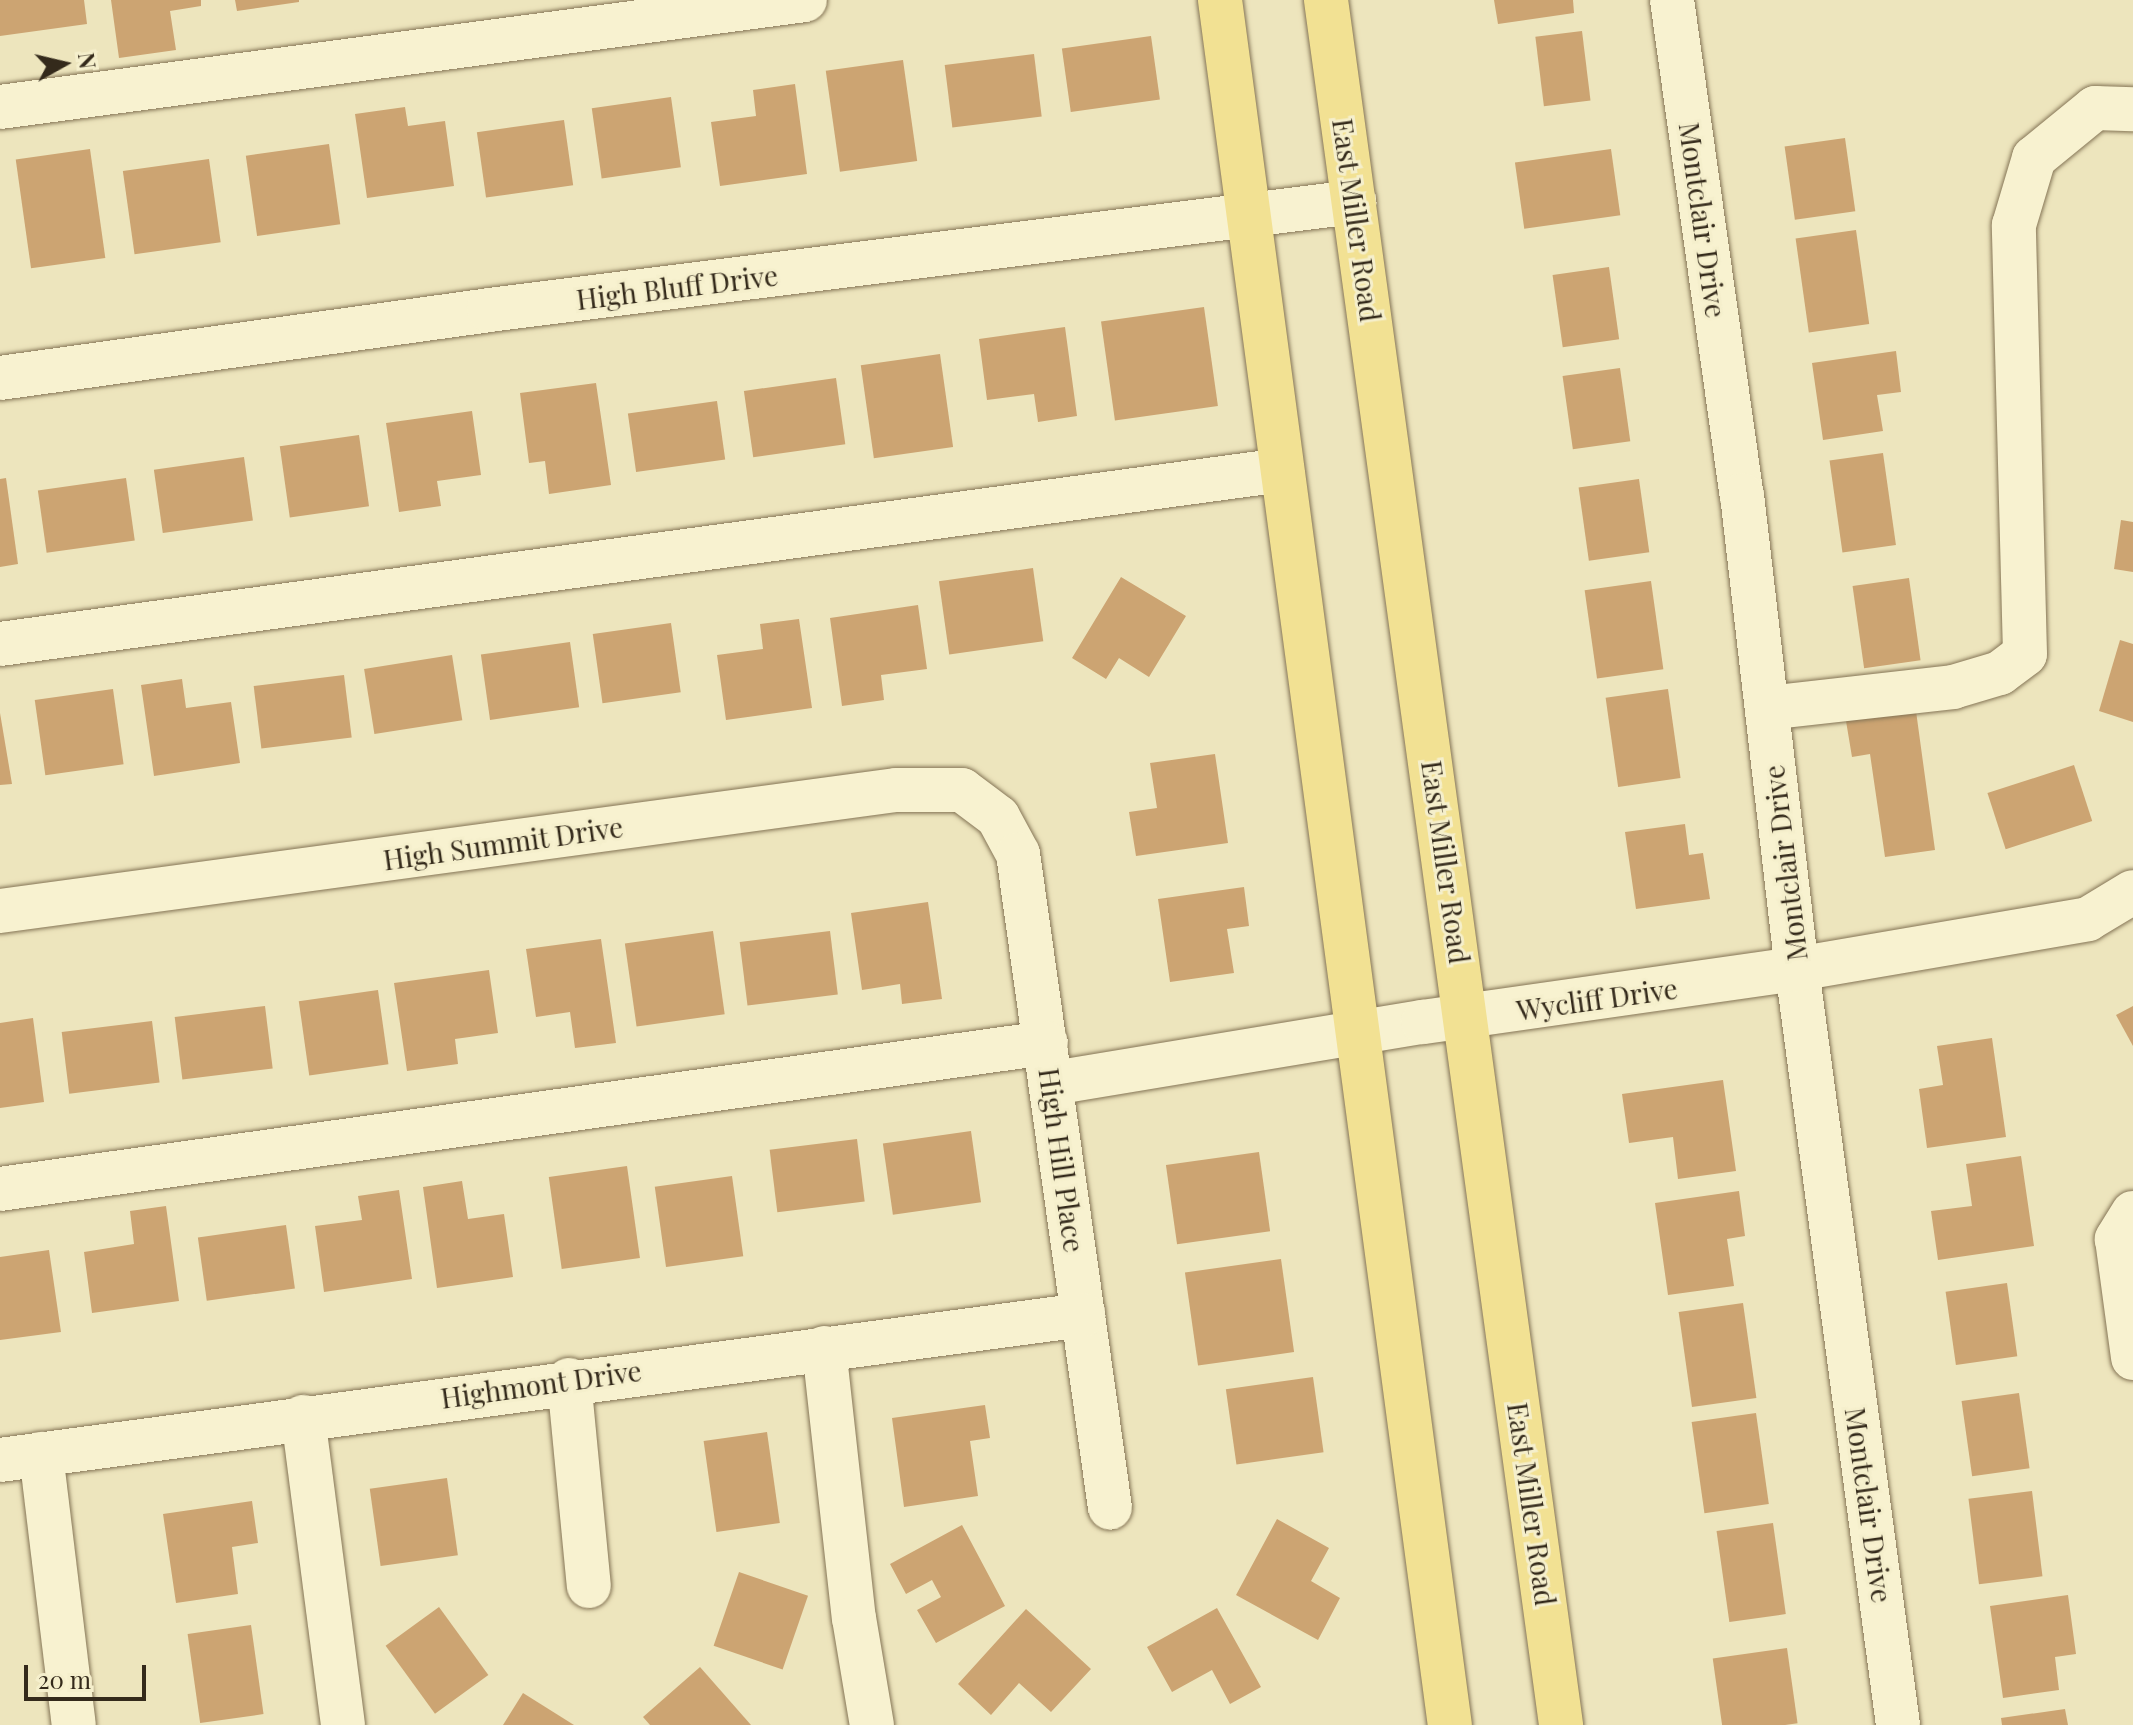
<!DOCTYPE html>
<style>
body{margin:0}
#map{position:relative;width:2133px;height:1725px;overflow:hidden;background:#ede5bd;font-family:"Playfair Display",serif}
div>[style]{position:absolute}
.building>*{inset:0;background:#cca472;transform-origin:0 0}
.roads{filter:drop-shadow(0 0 2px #857556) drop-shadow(0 0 2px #857556)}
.minor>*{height:44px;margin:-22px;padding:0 22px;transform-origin:22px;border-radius:22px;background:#f8f2d0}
.major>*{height:44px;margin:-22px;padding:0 22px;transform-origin:22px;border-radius:22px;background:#f2e193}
span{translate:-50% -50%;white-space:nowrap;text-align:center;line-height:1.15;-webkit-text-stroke:6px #f5efcc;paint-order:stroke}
.street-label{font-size:28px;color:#342a1b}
.north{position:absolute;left:24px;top:24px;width:80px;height:80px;-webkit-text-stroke:6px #f5efcc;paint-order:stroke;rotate:82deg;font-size:22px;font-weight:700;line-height:32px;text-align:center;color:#342a1b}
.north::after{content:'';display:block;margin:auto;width:28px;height:36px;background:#342a1b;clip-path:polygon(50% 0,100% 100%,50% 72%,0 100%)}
.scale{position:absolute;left:24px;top:1665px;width:122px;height:36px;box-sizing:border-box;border:4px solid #342a1b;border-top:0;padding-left:10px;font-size:24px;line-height:28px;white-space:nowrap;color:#342a1b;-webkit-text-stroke:6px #f5efcc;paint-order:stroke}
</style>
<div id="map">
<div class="building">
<i style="clip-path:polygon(0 0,84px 0,87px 24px,0 36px)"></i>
<i style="clip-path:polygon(111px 0,201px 0,201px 6px,170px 11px,176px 50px,119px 58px)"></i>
<i style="clip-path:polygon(235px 0,299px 0,299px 2px,237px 11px)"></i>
<i style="clip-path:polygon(1494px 0,1573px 0,1574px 13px,1498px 24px)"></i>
<i style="left:1582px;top:31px;width:70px;height:47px;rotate:83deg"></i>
<i style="left:1151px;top:36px;width:64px;height:90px;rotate:82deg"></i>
<i style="left:1034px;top:54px;width:63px;height:90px;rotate:83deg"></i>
<i style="left:903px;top:60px;width:102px;height:78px;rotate:82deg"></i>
<i style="clip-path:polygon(795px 84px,807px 174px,720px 186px,711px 122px,756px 116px,753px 90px)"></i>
<i style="left:671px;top:97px;width:71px;height:80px;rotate:82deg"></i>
<i style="clip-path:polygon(405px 107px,408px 126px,445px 121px,454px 186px,367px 198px,355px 114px)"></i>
<i style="left:564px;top:120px;width:66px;height:88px;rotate:82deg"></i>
<i style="left:1845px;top:138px;width:74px;height:61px;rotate:82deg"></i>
<i style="left:329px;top:144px;width:81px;height:84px;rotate:82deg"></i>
<i style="left:90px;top:149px;width:110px;height:75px;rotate:82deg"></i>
<i style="left:1611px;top:149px;width:67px;height:97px;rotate:82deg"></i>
<i style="left:209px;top:159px;width:84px;height:87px;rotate:82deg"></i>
<i style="left:1856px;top:230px;width:95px;height:61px;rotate:82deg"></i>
<i style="left:1609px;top:267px;width:73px;height:57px;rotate:82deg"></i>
<i style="left:1204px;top:307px;width:100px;height:104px;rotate:82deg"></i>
<i style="clip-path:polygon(1065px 327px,1077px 416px,1038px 422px,1034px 394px,987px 400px,979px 339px)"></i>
<i style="clip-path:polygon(1896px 351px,1901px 392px,1877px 395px,1883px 431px,1823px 440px,1812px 363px)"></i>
<i style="left:940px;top:354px;width:94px;height:80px;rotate:82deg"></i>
<i style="left:1620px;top:368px;width:74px;height:58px;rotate:82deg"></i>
<i style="left:836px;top:378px;width:67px;height:93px;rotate:82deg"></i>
<i style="clip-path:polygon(596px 383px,611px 485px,549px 494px,545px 461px,529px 463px,520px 393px)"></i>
<i style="left:717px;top:401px;width:59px;height:90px;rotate:82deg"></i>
<i style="clip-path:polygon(472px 411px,481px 475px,437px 481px,441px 506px,399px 512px,386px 423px)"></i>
<i style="left:359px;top:435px;width:72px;height:80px;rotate:82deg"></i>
<i style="left:1883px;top:453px;width:93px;height:54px;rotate:82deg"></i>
<i style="left:244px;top:457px;width:64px;height:91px;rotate:82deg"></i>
<i style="clip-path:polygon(6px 478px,18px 564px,0 567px,0 479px)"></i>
<i style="left:126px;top:478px;width:63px;height:89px;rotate:82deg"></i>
<i style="left:1639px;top:479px;width:74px;height:61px;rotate:82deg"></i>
<i style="clip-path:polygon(2121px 520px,2133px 522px,2133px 572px,2114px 569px)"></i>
<i style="left:1033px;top:568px;width:74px;height:95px;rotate:82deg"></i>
<i style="clip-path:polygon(1121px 577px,1186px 616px,1149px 677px,1119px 658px,1106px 679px,1072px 658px)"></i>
<i style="left:1909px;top:578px;width:83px;height:57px;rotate:82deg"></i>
<i style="left:1651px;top:581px;width:89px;height:67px;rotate:82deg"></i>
<i style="clip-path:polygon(918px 605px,927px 669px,881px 675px,884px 700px,842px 706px,830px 618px)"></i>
<i style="clip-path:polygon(799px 619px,812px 708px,726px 720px,717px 655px,763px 649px,760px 624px)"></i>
<i style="left:671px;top:623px;width:70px;height:79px;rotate:82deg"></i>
<i style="clip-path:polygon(2120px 640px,2133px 644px,2133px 722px,2099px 711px)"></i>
<i style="left:570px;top:642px;width:66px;height:90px;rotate:82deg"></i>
<i style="left:452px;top:655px;width:66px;height:89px;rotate:81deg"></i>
<i style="left:344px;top:675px;width:63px;height:91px;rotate:83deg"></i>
<i style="clip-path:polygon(182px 679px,186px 708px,231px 702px,240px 763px,154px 776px,141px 685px)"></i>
<i style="left:113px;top:689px;width:76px;height:79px;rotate:82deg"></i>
<i style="left:1668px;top:689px;width:90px;height:63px;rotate:82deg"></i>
<i style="clip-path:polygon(1916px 711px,1935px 850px,1885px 857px,1870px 754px,1852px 757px,1846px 721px)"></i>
<i style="clip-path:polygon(0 713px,12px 784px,0 785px)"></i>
<i style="clip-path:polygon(1215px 754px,1228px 843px,1136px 856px,1129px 812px,1157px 808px,1150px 763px)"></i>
<i style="left:2074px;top:765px;width:59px;height:91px;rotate:72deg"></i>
<i style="clip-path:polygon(1685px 824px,1689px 855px,1703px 853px,1710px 899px,1636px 909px,1625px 832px)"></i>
<i style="clip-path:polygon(1244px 887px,1249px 926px,1227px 929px,1234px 973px,1170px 982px,1158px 899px)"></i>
<i style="clip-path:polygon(928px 902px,942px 999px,902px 1004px,900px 984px,862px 990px,851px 913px)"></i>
<i style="left:713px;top:931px;width:84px;height:89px;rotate:82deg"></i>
<i style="left:830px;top:931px;width:64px;height:91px;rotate:83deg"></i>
<i style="clip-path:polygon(601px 939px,616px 1043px,575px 1048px,570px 1012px,536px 1017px,526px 949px)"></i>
<i style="clip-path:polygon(489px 970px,498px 1033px,455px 1039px,458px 1064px,407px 1071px,394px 983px)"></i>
<i style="left:378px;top:990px;width:75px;height:80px;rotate:82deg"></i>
<i style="left:265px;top:1006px;width:63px;height:91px;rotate:83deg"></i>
<i style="clip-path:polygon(2133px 1006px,2133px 1046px,2116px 1015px)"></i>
<i style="clip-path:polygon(33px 1018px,44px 1102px,0 1108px,0 1023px)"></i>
<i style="left:152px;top:1021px;width:62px;height:91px;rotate:83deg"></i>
<i style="clip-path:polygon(1992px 1038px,2006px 1137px,1927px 1148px,1919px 1089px,1943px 1085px,1937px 1046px)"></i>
<i style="clip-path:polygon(1723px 1080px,1736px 1171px,1678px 1179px,1673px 1137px,1629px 1143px,1622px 1094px)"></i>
<i style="left:971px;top:1131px;width:72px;height:89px;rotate:82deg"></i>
<i style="left:857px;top:1139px;width:63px;height:88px;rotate:83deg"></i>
<i style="left:1259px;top:1152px;width:80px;height:94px;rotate:82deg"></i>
<i style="clip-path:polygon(2021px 1156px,2034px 1246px,1938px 1260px,1931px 1211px,1972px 1206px,1966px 1164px)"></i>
<i style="left:627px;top:1166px;width:93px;height:79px;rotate:82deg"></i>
<i style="left:732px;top:1176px;width:81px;height:78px;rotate:82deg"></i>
<i style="clip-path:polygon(462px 1181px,468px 1219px,504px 1214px,513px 1277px,437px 1288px,423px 1187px)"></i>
<i style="clip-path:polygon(399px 1190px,412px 1279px,324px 1292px,315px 1226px,362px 1220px,358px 1196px)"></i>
<i style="clip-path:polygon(1739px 1191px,1745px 1236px,1727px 1239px,1734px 1286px,1668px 1295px,1655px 1203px)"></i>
<i style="clip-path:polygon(166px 1206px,179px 1301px,92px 1313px,84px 1252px,134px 1244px,130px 1211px)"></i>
<i style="left:286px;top:1225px;width:64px;height:89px;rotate:82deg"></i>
<i style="clip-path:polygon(49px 1250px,61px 1332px,0 1340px,0 1257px)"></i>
<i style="left:1281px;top:1259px;width:94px;height:97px;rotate:82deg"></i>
<i style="left:2007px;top:1283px;width:74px;height:62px;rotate:82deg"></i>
<i style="left:1743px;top:1303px;width:96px;height:65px;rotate:82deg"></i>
<i style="left:1313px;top:1377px;width:76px;height:88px;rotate:82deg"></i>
<i style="left:2019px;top:1393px;width:76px;height:58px;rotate:82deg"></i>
<i style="clip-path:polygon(985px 1405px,990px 1438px,970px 1441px,978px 1496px,904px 1507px,892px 1418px)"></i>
<i style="left:1756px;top:1413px;width:92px;height:65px;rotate:82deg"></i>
<i style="left:767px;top:1432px;width:92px;height:64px;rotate:82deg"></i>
<i style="left:447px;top:1478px;width:78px;height:78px;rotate:82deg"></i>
<i style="left:2032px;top:1491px;width:86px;height:64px;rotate:83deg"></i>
<i style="clip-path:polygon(252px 1501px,258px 1543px,232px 1547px,238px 1594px,176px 1603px,163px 1514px)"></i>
<i style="clip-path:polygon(1277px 1519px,1329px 1548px,1311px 1581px,1340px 1598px,1318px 1640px,1236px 1595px)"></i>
<i style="left:1773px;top:1523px;width:92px;height:57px;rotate:82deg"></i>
<i style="clip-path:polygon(962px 1525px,1005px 1606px,936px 1643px,917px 1610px,941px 1597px,932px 1580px,906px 1594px,890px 1564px)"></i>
<i style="left:739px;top:1572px;width:73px;height:78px;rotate:19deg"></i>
<i style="clip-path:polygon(2068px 1595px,2076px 1654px,2055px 1657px,2059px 1690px,2003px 1698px,1990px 1606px)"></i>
<i style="left:439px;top:1607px;width:84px;height:66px;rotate:54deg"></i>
<i style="clip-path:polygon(1217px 1608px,1261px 1687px,1230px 1704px,1212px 1670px,1172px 1692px,1147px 1647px)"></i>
<i style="clip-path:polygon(1026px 1609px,1091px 1669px,1051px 1712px,1019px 1683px,991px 1715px,958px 1684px)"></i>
<i style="left:251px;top:1625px;width:90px;height:64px;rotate:82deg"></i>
<i style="left:1787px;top:1648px;width:76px;height:75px;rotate:82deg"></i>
<i style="clip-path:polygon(700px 1667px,751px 1725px,650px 1725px,643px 1717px)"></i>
<i style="clip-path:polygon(523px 1693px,574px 1725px,503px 1725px)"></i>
<i style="clip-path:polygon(2065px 1709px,2068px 1725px,2002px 1725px,2001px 1718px)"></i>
</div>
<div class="roads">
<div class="minor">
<i style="left:1672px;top:0;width:500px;rotate:82deg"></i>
<i style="left:1742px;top:495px;width:477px;rotate:83.4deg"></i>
<i style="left:1797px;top:969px;width:763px;rotate:82.39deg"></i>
<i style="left:0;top:107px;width:812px;rotate:-7.57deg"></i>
<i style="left:0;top:378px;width:494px;rotate:-7.9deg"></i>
<i style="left:489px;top:310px;width:872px;rotate:-7.12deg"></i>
<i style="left:0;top:644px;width:1294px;rotate:-7.73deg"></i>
<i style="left:1767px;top:708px;width:187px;rotate:-6.4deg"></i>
<i style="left:1953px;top:687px;width:49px;rotate:-16.6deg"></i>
<i style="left:2000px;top:673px;width:31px;rotate:-37deg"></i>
<i style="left:2025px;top:654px;width:429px;rotate:-91.5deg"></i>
<i style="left:2014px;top:225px;width:70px;rotate:-73.4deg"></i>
<i style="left:2034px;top:158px;width:79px;rotate:-39.3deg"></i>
<i style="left:2095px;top:108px;width:38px;rotate:2deg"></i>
<i style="left:0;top:911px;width:904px;rotate:-7.69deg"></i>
<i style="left:896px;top:790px;width:66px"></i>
<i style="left:962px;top:790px;width:45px;rotate:36.9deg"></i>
<i style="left:998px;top:817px;width:42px;rotate:61.6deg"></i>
<i style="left:1018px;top:854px;width:660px;rotate:81.99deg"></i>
<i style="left:1053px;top:1083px;width:375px;rotate:-9.4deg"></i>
<i style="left:1423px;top:1022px;width:378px;rotate:-8.1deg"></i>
<i style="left:1797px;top:969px;width:295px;rotate:-9.7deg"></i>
<i style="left:2088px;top:919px;width:52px;rotate:-31deg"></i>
<i style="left:0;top:1189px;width:1056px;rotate:-7.95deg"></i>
<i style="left:2133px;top:1213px;width:31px;rotate:122deg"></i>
<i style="left:2117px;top:1239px;width:120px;rotate:82.3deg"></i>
<i style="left:824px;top:1348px;width:272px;rotate:83.7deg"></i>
<i style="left:854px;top:1618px;width:109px;rotate:80.5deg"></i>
<i style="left:569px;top:1380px;width:207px;rotate:84.5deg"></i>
<i style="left:303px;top:1417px;width:311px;rotate:82.6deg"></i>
<i style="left:41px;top:1454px;width:273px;rotate:83.1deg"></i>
<i style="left:0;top:1460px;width:1093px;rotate:-7.63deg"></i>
</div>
<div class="major">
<i style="left:1220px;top:0;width:1740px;rotate:82.41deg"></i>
<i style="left:1326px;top:0;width:1741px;rotate:82.24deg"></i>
</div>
</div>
<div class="street-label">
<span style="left:1357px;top:220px;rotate:82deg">East Miller Road</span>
<span style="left:1703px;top:220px;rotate:82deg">Montclair Drive</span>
<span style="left:677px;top:287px;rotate:-7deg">High Bluff Drive</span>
<span style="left:503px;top:843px;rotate:-8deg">High Summit Drive</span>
<span style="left:1446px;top:862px;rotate:82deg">East Miller Road</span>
<span style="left:1785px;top:863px;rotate:-97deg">Montclair Drive</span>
<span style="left:1597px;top:999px;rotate:-8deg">Wycliff Drive</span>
<span style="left:1062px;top:1160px;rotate:82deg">High Hill Place</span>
<span style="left:541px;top:1384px;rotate:-8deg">Highmont Drive</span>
<span style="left:1532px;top:1504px;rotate:82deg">East Miller Road</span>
<span style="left:1869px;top:1505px;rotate:82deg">Montclair Drive</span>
</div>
<div class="north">N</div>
<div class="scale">20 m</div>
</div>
